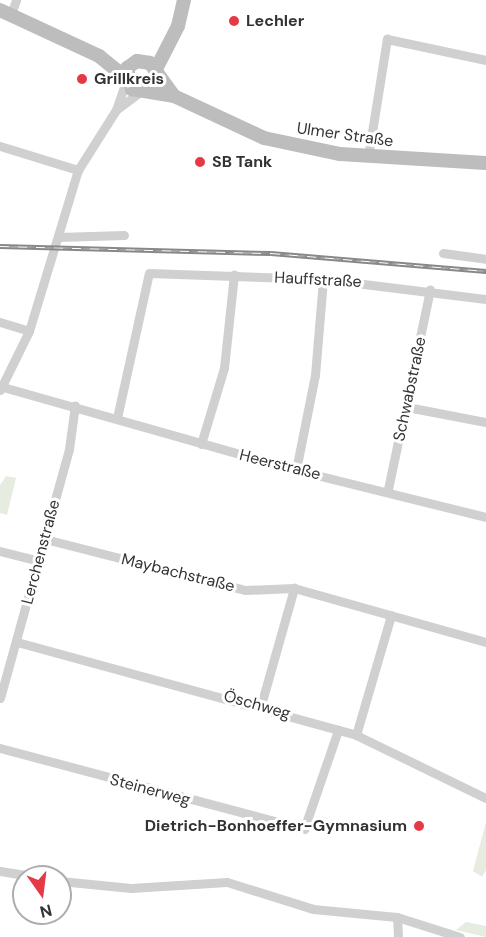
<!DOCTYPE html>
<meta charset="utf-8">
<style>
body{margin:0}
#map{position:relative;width:486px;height:937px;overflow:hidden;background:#fff;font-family:"DM Sans",sans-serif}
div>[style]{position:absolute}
.green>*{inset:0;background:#e6ecdf}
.street>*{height:9px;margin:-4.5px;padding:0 4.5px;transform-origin:4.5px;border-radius:4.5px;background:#d0d0d0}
.secondary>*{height:14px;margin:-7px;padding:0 7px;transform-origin:7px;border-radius:7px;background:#bdbdbd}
.rail>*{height:5px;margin-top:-2.5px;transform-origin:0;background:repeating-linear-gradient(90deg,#fff 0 9px,#888 0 18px);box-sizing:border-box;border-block:2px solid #888}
.dots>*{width:16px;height:16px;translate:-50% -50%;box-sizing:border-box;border:3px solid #fff;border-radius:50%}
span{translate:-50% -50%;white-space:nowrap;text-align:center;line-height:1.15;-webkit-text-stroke:6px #fff;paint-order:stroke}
.poi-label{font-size:16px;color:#333;font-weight:700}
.left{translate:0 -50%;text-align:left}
.right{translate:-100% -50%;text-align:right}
.street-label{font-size:16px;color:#333}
.north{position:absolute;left:12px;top:865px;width:60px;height:60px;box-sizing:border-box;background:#fff;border:2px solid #adadad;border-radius:50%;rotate:166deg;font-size:16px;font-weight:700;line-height:24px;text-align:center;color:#333}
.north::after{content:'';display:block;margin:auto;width:21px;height:27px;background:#e63946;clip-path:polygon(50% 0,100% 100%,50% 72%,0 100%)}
</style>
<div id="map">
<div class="green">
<i style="clip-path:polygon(6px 476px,16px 478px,7px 515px,0 513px,0 485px)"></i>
<i style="clip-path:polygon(486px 822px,486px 870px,482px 877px,473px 871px)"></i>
<i style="clip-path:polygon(466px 922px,486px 926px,486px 937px,456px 930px)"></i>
</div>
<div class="street">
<i style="left:11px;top:14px;width:15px;rotate:-70deg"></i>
<i style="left:116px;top:110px;width:31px;rotate:-37deg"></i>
<i style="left:0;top:146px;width:82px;rotate:17.1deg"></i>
<i style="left:368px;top:157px;width:120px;rotate:-80.9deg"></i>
<i style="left:387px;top:39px;width:101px;rotate:12deg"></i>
<i style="left:58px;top:237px;width:66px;rotate:-1.7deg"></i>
<i style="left:443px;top:253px;width:43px;rotate:7.9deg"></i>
<i style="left:0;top:322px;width:30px;rotate:17deg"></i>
<i style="left:3px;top:387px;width:305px;rotate:15.8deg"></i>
<i style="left:296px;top:470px;width:196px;rotate:13.9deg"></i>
<i style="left:0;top:390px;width:66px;rotate:-63.8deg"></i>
<i style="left:29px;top:331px;width:168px;rotate:-73.1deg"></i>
<i style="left:78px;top:170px;width:71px;rotate:-57.7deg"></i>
<i style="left:116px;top:110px;width:31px;rotate:-71deg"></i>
<i style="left:407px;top:407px;width:80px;rotate:10.8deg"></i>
<i style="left:117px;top:418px;width:148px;rotate:-77.6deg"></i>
<i style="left:149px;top:273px;width:174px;rotate:2deg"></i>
<i style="left:323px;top:279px;width:164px;rotate:7deg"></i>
<i style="left:201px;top:444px;width:79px;rotate:-73.2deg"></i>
<i style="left:224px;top:368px;width:94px;rotate:-83.9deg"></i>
<i style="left:296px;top:470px;width:97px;rotate:-78.7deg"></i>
<i style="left:315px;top:375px;width:96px;rotate:-85.2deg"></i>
<i style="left:388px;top:489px;width:204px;rotate:-78.1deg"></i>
<i style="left:45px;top:539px;width:206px;rotate:14.3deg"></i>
<i style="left:245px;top:590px;width:49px;rotate:-2.3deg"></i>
<i style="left:294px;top:588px;width:199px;rotate:15.7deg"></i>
<i style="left:0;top:551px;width:40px;rotate:14.4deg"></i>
<i style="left:17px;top:642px;width:352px;rotate:15.3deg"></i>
<i style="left:356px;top:735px;width:144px;rotate:25.9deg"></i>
<i style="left:0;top:698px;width:258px;rotate:-74.5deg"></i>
<i style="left:69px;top:449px;width:44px;rotate:-82.2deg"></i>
<i style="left:261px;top:705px;width:122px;rotate:-74.2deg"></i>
<i style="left:356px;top:735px;width:125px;rotate:-73.7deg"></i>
<i style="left:0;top:748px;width:315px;rotate:14.9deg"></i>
<i style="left:304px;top:829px;width:105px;rotate:-71deg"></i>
<i style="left:0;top:871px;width:38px;rotate:9deg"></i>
<i style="left:60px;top:881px;width:71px;rotate:5.6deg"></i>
<i style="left:131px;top:888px;width:96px;rotate:-3.6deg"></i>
<i style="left:227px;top:882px;width:90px;rotate:17.4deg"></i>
<i style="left:313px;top:909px;width:84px;rotate:5.4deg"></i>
<i style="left:397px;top:917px;width:66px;rotate:17.6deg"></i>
<i style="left:397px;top:917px;width:20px;rotate:87deg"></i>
</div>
<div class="secondary">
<i style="left:0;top:10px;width:109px;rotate:24.9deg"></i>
<i style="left:99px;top:56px;width:33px;rotate:39deg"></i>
<i style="left:155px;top:71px;width:51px;rotate:-62.9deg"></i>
<i style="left:178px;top:26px;width:27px;rotate:-77deg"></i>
<i style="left:174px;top:96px;width:41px;rotate:-126deg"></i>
<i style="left:150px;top:63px;width:13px;rotate:-171deg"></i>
<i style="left:137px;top:61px;width:12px;rotate:145deg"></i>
<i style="left:127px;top:68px;width:22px;rotate:77deg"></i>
<i style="left:132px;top:89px;width:43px;rotate:9.5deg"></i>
<i style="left:174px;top:96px;width:99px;rotate:25deg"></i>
<i style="left:264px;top:138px;width:78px;rotate:11.9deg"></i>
<i style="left:340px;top:154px;width:146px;rotate:3.5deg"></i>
</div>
<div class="rail">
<i style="left:0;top:246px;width:271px;rotate:1.5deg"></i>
<i style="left:271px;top:253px;width:216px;rotate:4.8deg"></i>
</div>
<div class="dots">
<i style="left:234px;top:21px;background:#e63946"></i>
<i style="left:82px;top:79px;background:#e63946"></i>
<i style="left:200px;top:162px;background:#e63946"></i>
<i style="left:419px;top:826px;background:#e63946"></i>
</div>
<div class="poi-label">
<span class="left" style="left:246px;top:21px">Lechler</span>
<span class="left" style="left:94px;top:79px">Grillkreis</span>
<span class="left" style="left:212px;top:162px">SB Tank</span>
<span class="right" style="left:407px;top:826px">Dietrich-Bonhoeffer-Gymnasium</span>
</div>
<div class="street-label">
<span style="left:345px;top:135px;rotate:8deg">Ulmer Straße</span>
<span style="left:318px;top:280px;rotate:3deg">Hauffstraße</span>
<span style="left:410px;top:389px;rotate:-78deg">Schwabstraße</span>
<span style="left:280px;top:465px;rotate:14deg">Heerstraße</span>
<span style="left:41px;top:552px;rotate:-75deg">Lerchenstraße</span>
<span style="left:178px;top:573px;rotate:14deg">Maybachstraße</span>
<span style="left:257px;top:705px;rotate:16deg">Öschweg</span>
<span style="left:150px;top:790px;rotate:15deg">Steinerweg</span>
</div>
<div class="north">N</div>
</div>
